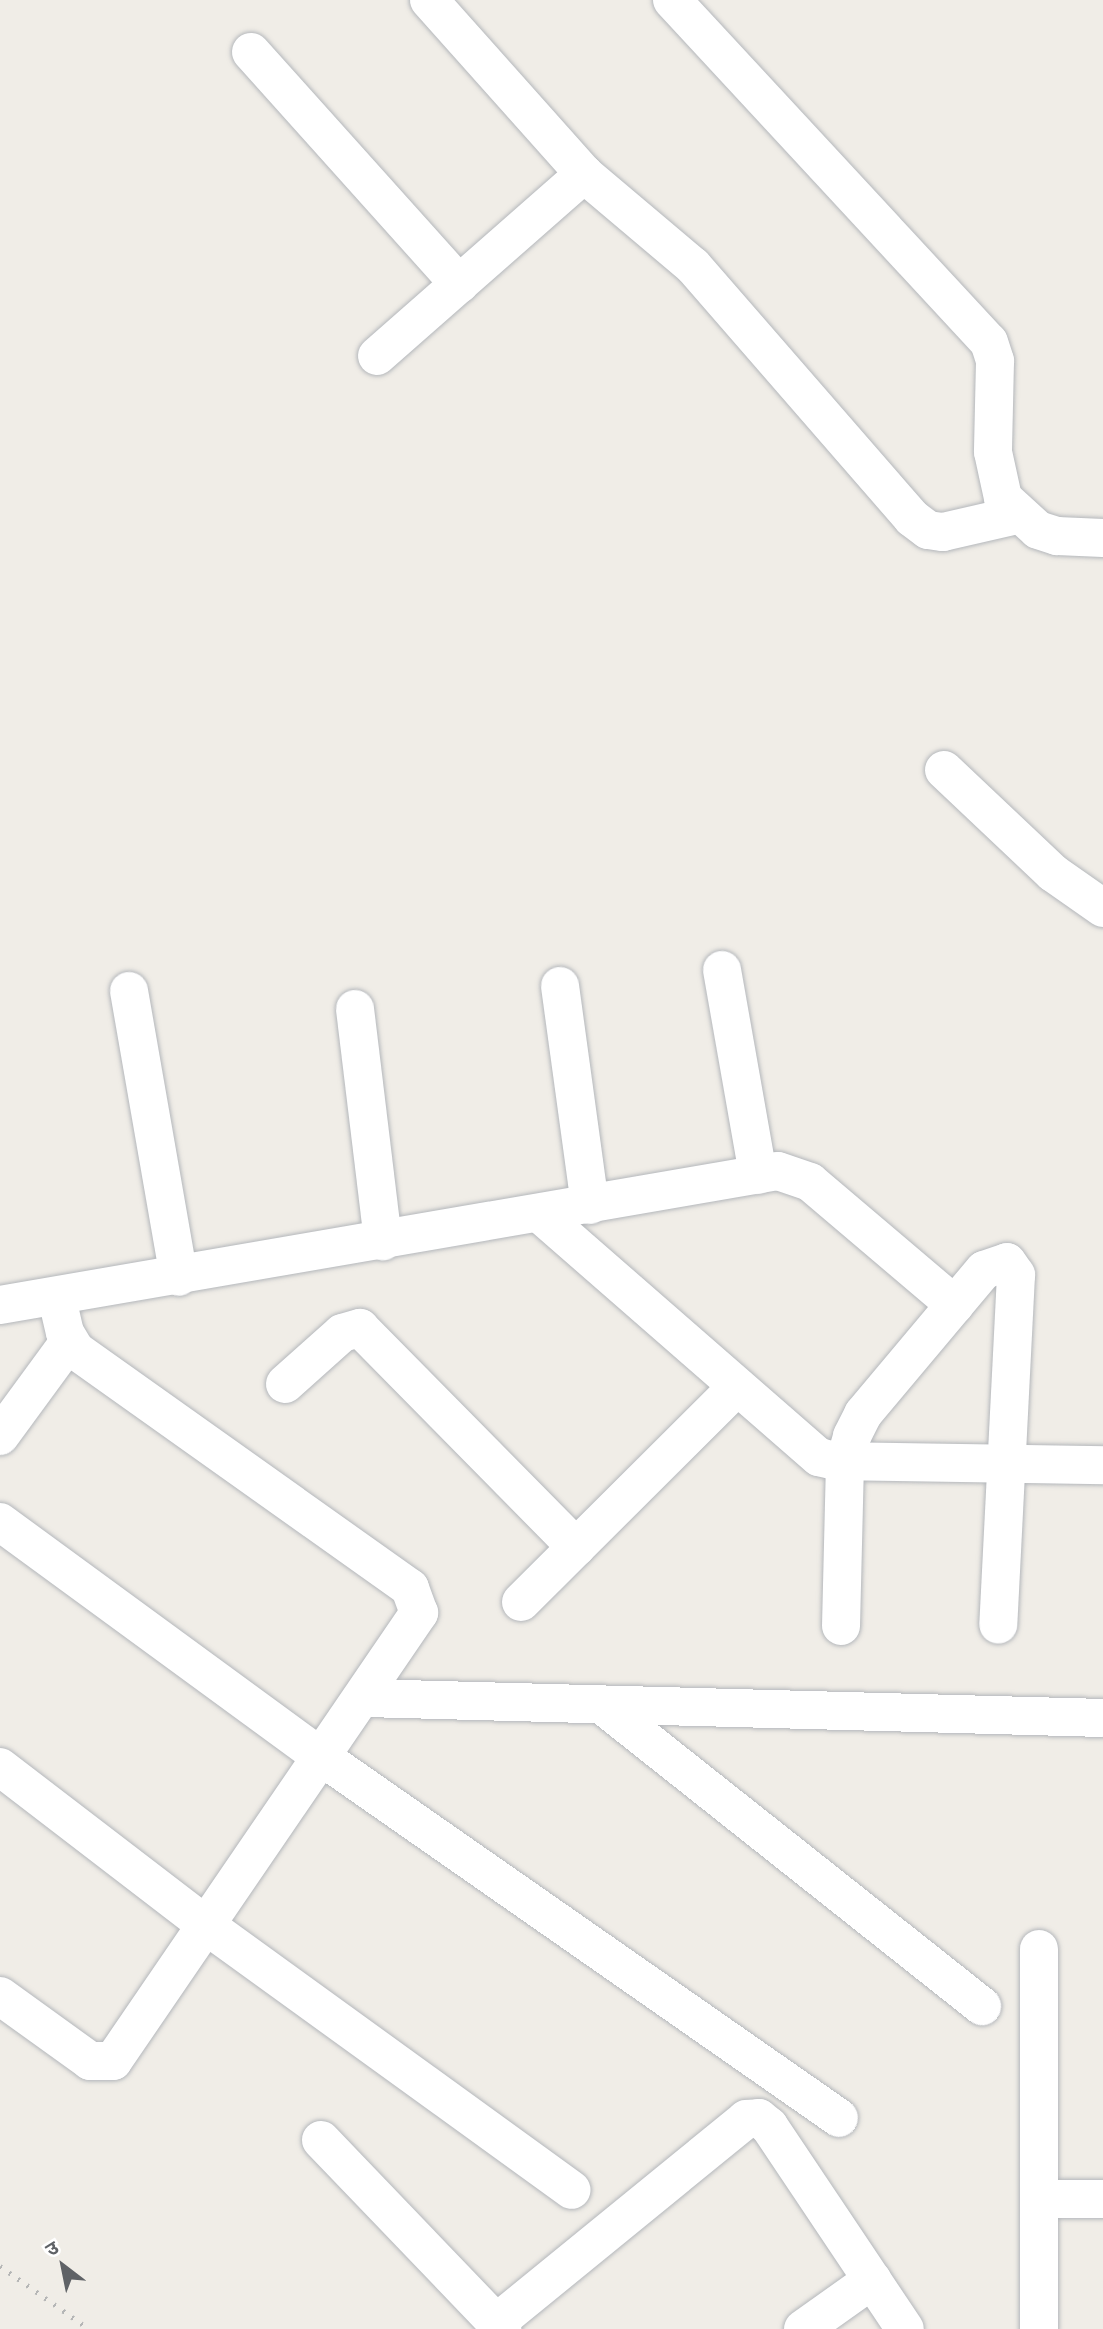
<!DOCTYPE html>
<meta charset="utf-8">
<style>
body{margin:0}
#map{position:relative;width:1103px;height:2329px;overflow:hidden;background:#f0ede7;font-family:"Exo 2","Noto Sans Devanagari",sans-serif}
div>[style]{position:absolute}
.roads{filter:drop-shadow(0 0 2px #b4b7bb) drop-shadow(0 0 2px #b4b7bb)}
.minor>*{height:38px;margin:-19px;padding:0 19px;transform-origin:19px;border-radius:19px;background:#fff}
.rail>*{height:5px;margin-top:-2.5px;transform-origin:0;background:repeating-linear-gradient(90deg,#b5b6b6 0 2px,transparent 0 11px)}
span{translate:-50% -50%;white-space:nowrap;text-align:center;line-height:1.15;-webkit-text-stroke:5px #fff;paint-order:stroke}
.north{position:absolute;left:28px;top:2231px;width:70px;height:70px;-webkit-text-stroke:5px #fff;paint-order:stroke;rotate:328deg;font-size:19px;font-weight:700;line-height:28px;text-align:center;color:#5f6266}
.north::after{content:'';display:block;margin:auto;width:24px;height:32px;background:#5f6266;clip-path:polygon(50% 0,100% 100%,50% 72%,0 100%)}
</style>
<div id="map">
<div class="roads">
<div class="minor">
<i style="left:429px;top:0;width:233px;rotate:48.3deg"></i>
<i style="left:584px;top:174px;width:143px;rotate:40.2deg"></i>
<i style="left:693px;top:266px;width:334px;rotate:49deg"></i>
<i style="left:912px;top:518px;width:20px;rotate:37deg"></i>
<i style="left:928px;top:530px;width:15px;rotate:8deg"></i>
<i style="left:943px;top:532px;width:76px;rotate:-12.9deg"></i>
<i style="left:672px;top:0;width:466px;rotate:47.2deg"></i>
<i style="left:989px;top:342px;width:20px;rotate:72deg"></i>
<i style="left:995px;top:361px;width:91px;rotate:91.3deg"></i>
<i style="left:993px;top:452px;width:47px;rotate:77.7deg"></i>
<i style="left:1003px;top:498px;width:47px;rotate:42.4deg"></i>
<i style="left:1038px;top:530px;width:20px;rotate:18deg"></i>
<i style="left:1057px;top:536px;width:46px;rotate:2.5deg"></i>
<i style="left:251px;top:52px;width:312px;rotate:48.1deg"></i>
<i style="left:377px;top:356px;width:276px;rotate:-41.3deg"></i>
<i style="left:944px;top:770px;width:150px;rotate:43.4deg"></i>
<i style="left:1053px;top:873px;width:61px;rotate:35deg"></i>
<i style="left:722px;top:970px;width:208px;rotate:80deg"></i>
<i style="left:560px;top:986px;width:221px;rotate:82.2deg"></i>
<i style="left:129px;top:991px;width:290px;rotate:80.1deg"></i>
<i style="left:355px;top:1009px;width:234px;rotate:83.1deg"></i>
<i style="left:540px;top:1214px;width:370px;rotate:41.1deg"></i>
<i style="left:819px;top:1457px;width:16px;rotate:14deg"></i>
<i style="left:835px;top:1461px;width:268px;rotate:0.9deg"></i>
<i style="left:0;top:1305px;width:789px;rotate:-9.77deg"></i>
<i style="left:778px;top:1171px;width:34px;rotate:19deg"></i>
<i style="left:810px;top:1182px;width:190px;rotate:40.3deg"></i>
<i style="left:285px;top:1384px;width:76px;rotate:-41.8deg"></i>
<i style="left:342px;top:1333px;width:19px;rotate:-16deg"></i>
<i style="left:360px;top:1328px;width:308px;rotate:45.4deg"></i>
<i style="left:0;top:1436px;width:115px;rotate:-53.8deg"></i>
<i style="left:0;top:1522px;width:400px;rotate:36.2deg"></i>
<i style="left:323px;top:1758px;width:629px;rotate:34.9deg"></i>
<i style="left:521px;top:1602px;width:305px;rotate:-44.9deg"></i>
<i style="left:841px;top:1626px;width:165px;rotate:-88.6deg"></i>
<i style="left:845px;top:1461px;width:26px;rotate:-74deg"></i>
<i style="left:852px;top:1436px;width:25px;rotate:-63deg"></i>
<i style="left:863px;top:1414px;width:188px;rotate:-50deg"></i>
<i style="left:984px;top:1270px;width:24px;rotate:-19deg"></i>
<i style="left:1007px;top:1262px;width:16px;rotate:55deg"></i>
<i style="left:1016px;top:1275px;width:350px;rotate:92.9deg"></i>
<i style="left:365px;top:1698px;width:738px;rotate:1.55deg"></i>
<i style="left:602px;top:1705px;width:485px;rotate:38.4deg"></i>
<i style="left:0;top:1767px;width:261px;rotate:37.5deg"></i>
<i style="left:207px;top:1926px;width:450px;rotate:35.9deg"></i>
<i style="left:0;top:1996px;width:111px;rotate:35.8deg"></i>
<i style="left:90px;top:2061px;width:23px"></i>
<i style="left:113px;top:2061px;width:543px;rotate:-55.67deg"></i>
<i style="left:419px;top:1613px;width:27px;rotate:-110deg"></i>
<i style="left:410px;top:1588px;width:410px;rotate:-144.6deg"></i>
<i style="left:76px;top:1351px;width:21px;rotate:-121deg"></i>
<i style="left:65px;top:1333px;width:37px;rotate:-103deg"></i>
<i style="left:321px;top:2140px;width:262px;rotate:46.2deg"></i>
<i style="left:1039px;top:2199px;width:64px"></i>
<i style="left:495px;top:2324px;width:324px;rotate:-39.2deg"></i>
<i style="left:746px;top:2119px;width:13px;rotate:-4deg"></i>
<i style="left:759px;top:2118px;width:13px;rotate:39deg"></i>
<i style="left:769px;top:2126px;width:244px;rotate:56.2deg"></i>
<i style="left:803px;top:2329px;width:85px;rotate:-35.4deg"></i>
<i style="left:1039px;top:2329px;width:380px;rotate:-90deg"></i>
</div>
</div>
<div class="rail">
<i style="left:0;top:2266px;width:109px;rotate:35.3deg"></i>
</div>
<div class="north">उ</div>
</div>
